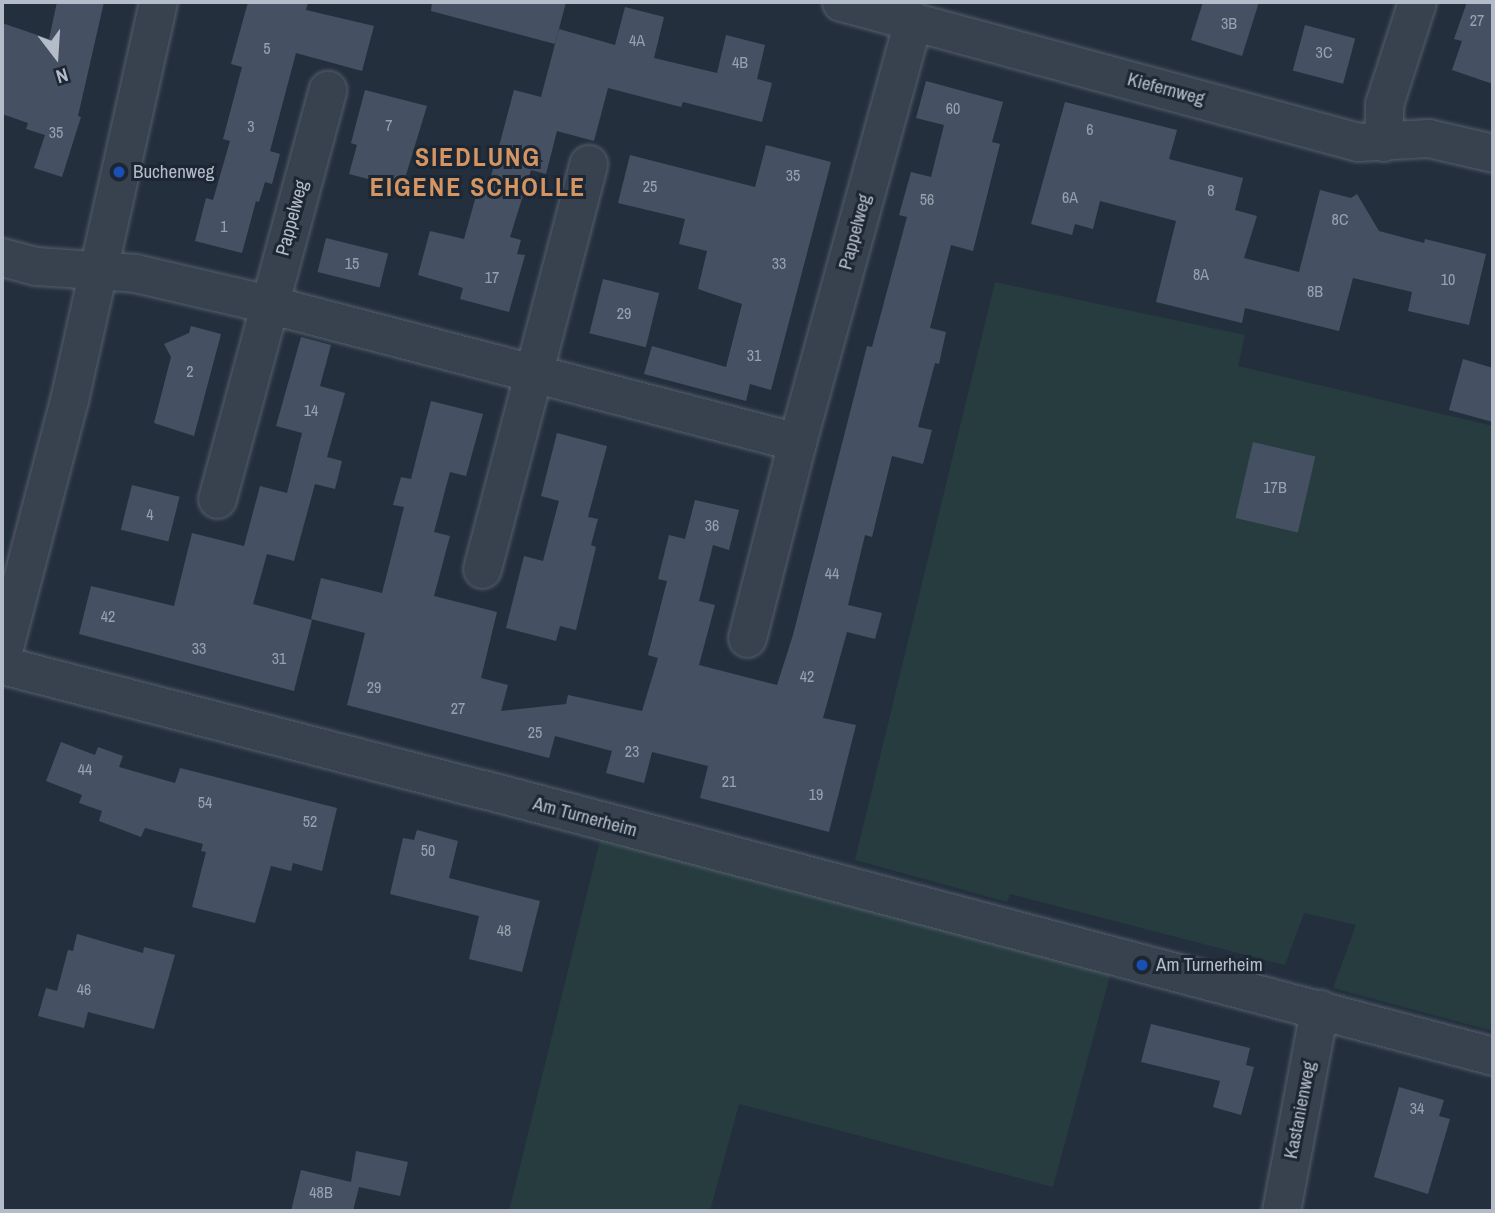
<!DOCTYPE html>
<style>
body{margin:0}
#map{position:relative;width:1495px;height:1213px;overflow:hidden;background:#242f3e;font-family:"Archivo Narrow",sans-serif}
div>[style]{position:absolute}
.green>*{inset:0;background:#263c3f}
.building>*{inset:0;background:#455162;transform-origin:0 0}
.roads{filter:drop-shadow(0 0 2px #565f6c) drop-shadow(0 0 2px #565f6c)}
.minor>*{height:37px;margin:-18.5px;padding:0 18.5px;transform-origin:18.5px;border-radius:18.5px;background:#38414e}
.dots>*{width:19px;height:19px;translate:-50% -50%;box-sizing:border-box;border:4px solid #1d2633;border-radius:50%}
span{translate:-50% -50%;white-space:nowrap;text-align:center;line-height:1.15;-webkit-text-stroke:6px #1d2633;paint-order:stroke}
.number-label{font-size:16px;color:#98a1af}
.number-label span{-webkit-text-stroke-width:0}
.street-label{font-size:19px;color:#b4bcc9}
.poi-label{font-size:19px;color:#b4bcc9}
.left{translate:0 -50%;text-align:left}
.district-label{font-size:26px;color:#d59563;font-weight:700;letter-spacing:2px}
.frame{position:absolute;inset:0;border:4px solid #b4bcc9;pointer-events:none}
.north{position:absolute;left:21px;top:21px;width:70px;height:70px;-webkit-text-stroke:5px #1d2633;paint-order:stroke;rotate:163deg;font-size:19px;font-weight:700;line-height:28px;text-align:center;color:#b4bcc9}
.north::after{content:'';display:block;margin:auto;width:24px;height:32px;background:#b4bcc9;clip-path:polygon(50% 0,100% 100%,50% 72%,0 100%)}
</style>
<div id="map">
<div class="green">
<i style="clip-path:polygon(995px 282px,1245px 335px,1238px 366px,1493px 426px,1493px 1031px,1333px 988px,1356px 925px,1304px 913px,1285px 965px,1010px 894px,1007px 902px,855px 860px)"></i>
<i style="clip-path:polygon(600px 840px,1111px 972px,1053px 1187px,739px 1104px,710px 1211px,509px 1211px)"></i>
</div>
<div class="building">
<i style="clip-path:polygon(57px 2px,104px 2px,78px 116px,81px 117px,62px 177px,34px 168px,45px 135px,26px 129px,28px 123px,2px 114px,2px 23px,49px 39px)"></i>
<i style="clip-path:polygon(248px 2px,308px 2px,306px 10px,374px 26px,362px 71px,296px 53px,270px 151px,280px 154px,272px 184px,265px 182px,259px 202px,256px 201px,242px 253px,195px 241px,206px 198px,213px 200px,230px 141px,223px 139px,242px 67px,231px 64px)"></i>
<i style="clip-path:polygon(432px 2px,566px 2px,555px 44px,431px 11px)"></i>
<i style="clip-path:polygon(1203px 2px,1259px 2px,1242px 56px,1191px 40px)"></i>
<i style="clip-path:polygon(1467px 2px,1493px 2px,1493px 84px,1452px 70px,1462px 41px,1454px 39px)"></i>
<i style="clip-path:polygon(625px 7px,664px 17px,654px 58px,717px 73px,726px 35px,765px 45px,757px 79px,772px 83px,762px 122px,683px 102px,681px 107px,608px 88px,594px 141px,557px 131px,546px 174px,531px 170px,510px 237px,521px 240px,517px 254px,525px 255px,509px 312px,460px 299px,463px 288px,418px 275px,430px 231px,464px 239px,481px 178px,490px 180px,514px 90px,541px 97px,559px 29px,615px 45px)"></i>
<i style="left:1305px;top:25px;width:52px;height:47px;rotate:15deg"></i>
<i style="clip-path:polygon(926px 81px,1003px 102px,992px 142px,1000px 144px,973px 251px,951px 245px,930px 328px,946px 332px,939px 364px,935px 363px,918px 427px,932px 430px,923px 464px,892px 456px,872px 537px,865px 535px,848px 605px,882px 613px,875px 639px,847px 632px,823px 718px,856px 725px,829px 832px,700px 798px,708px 766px,652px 752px,644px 783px,606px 773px,612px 751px,555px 736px,549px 758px,347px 705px,365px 633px,311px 619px,321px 578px,382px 593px,404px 507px,393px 505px,401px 477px,411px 479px,431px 401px,483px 414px,466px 476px,450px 472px,434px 532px,450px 536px,434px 596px,497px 612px,481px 678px,508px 685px,501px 711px,566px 704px,568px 695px,642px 711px,658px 658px,648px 655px,667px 581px,658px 579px,669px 535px,685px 539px,695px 500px,739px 510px,729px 550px,713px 545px,699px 601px,715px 605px,699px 665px,777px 685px,793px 635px,867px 346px,872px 347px,890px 280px,907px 217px,899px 215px,911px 172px,931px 177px,944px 125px,916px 118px)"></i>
<i style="clip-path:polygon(365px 90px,427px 106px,402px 188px,349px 174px,357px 145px,351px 143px)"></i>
<i style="clip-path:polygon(1065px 102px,1177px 130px,1169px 159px,1243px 178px,1235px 210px,1257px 216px,1244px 258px,1299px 272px,1320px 190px,1351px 198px,1357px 194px,1379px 231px,1424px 243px,1425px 239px,1486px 254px,1469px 325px,1408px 311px,1412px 292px,1353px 278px,1339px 331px,1245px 308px,1242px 323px,1156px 302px,1176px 221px,1100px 201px,1093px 229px,1075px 224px,1072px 235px,1031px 224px)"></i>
<i style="clip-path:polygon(766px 145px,831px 162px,771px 390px,750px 384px,746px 401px,644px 374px,652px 346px,726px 367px,742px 304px,698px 289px,707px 251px,679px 244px,685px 219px,618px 203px,630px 155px,755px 187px)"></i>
<i style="left:326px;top:238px;width:64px;height:35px;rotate:14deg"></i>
<i style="left:603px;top:279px;width:58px;height:56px;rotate:14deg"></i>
<i style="clip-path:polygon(191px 326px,221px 334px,194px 436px,154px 423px,171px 357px,164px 344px,189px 333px)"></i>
<i style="clip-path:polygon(301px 337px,331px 345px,320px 386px,345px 393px,327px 457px,342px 461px,335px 489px,315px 484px,294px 561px,267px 554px,253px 604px,312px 620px,294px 691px,79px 634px,91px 586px,174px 606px,192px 533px,244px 546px,260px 486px,287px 493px,302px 433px,276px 426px)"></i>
<i style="clip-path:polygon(1463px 359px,1493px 368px,1493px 422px,1449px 410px)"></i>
<i style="clip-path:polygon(557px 433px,607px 446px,588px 517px,598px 519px,591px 545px,596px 547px,576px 630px,560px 626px,556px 641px,506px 628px,524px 556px,543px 561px,559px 501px,541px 496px)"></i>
<i style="left:1253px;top:442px;width:64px;height:78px;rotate:13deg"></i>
<i style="left:132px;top:485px;width:49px;height:46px;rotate:14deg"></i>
<i style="clip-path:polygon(61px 742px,95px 755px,98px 747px,123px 756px,119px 767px,175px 783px,180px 768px,337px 808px,322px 871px,293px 863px,291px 871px,271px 866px,255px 923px,192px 907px,206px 852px,201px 851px,203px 844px,145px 828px,141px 837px,99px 821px,102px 811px,79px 803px,82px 795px,46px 781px)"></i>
<i style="clip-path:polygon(417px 830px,458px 841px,449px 878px,540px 901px,522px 972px,469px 959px,479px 916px,390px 894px,403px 838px,414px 840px)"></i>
<i style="clip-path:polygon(77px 934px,143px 953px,144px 947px,175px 955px,154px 1029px,88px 1012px,84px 1028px,38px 1016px,46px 988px,57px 991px,68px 950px,73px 951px)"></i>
<i style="clip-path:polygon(1151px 1024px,1250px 1048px,1246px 1065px,1254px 1067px,1241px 1115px,1213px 1107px,1220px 1081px,1141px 1062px)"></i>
<i style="clip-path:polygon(1399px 1087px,1444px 1100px,1439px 1116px,1450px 1119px,1428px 1194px,1374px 1177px)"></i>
<i style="clip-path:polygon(356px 1151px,408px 1162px,400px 1196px,359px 1187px,353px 1211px,291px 1211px,301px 1170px,351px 1182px)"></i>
</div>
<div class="roads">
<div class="minor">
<i style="left:841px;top:2px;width:536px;rotate:15.15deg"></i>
<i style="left:1358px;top:142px;width:70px;rotate:-3.3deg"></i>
<i style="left:1428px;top:138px;width:67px;rotate:13deg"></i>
<i style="left:1383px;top:142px;width:38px;rotate:-88deg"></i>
<i style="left:1384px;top:104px;width:107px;rotate:-72.1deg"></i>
<i style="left:2px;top:257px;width:35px;rotate:15deg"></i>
<i style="left:36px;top:266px;width:99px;rotate:4deg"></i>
<i style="left:135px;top:273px;width:137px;rotate:13.1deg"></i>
<i style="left:268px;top:304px;width:547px;rotate:14.62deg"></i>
<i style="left:797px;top:442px;width:437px;rotate:-74.6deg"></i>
<i style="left:217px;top:499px;width:424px;rotate:-74.9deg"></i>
<i style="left:482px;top:569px;width:419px;rotate:-75.3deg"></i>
<i style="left:747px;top:638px;width:202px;rotate:-75.7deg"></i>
<i style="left:2px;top:655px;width:264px;rotate:-75.3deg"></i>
<i style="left:69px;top:400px;width:408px;rotate:-77.4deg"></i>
<i style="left:2px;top:665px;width:497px;rotate:14.5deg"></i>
<i style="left:483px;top:789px;width:1045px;rotate:14.81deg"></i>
<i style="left:1281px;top:1211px;width:206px;rotate:-79.3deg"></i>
</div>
</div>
<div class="dots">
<i style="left:119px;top:172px;background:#1a4fb4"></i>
<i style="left:1142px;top:965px;background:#1a4fb4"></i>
</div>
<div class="number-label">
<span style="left:1477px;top:20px">27</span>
<span style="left:1229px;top:23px">3B</span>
<span style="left:637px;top:40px">4A</span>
<span style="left:267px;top:48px">5</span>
<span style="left:1324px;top:52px">3C</span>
<span style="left:740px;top:62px">4B</span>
<span style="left:953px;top:108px">60</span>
<span style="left:389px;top:125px">7</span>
<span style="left:251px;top:126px">3</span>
<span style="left:1090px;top:129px">6</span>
<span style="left:56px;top:132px">35</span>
<span style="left:793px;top:175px">35</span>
<span style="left:650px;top:186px">25</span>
<span style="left:1211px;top:190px">8</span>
<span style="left:1070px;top:197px">6A</span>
<span style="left:927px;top:199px">56</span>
<span style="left:1340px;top:219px">8C</span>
<span style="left:224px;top:226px">1</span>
<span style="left:352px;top:263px">15</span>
<span style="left:779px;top:263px">33</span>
<span style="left:1201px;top:274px">8A</span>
<span style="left:492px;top:277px">17</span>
<span style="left:1448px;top:279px">10</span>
<span style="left:1315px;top:291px">8B</span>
<span style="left:624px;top:313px">29</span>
<span style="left:754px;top:355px">31</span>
<span style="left:190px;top:371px">2</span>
<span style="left:311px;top:410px">14</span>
<span style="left:1275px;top:487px">17B</span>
<span style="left:150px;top:514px">4</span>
<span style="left:712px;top:525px">36</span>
<span style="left:832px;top:573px">44</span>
<span style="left:108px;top:616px">42</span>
<span style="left:199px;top:648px">33</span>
<span style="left:279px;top:658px">31</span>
<span style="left:807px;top:676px">42</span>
<span style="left:374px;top:687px">29</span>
<span style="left:458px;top:708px">27</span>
<span style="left:535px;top:732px">25</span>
<span style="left:632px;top:751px">23</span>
<span style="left:85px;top:769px">44</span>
<span style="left:729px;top:781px">21</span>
<span style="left:816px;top:794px">19</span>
<span style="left:205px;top:802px">54</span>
<span style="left:310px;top:821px">52</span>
<span style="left:428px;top:850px">50</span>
<span style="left:504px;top:930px">48</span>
<span style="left:84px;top:989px">46</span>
<span style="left:1417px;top:1108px">34</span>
<span style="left:321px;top:1192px">48B</span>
</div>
<div class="street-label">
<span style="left:1166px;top:89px;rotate:15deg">Kiefernweg</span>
<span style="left:292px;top:218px;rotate:-75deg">Pappelweg</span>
<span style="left:855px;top:232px;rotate:-75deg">Pappelweg</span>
<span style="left:585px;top:817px;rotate:15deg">Am Turnerheim</span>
<span style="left:1300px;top:1110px;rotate:-79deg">Kastanienweg</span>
</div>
<div class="poi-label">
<span class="left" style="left:133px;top:172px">Buchenweg</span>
<span class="left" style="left:1156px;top:965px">Am Turnerheim</span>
</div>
<div class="district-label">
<span style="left:478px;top:172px">SIEDLUNG<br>EIGENE SCHOLLE</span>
</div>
<div class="frame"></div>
<div class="north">N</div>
</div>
